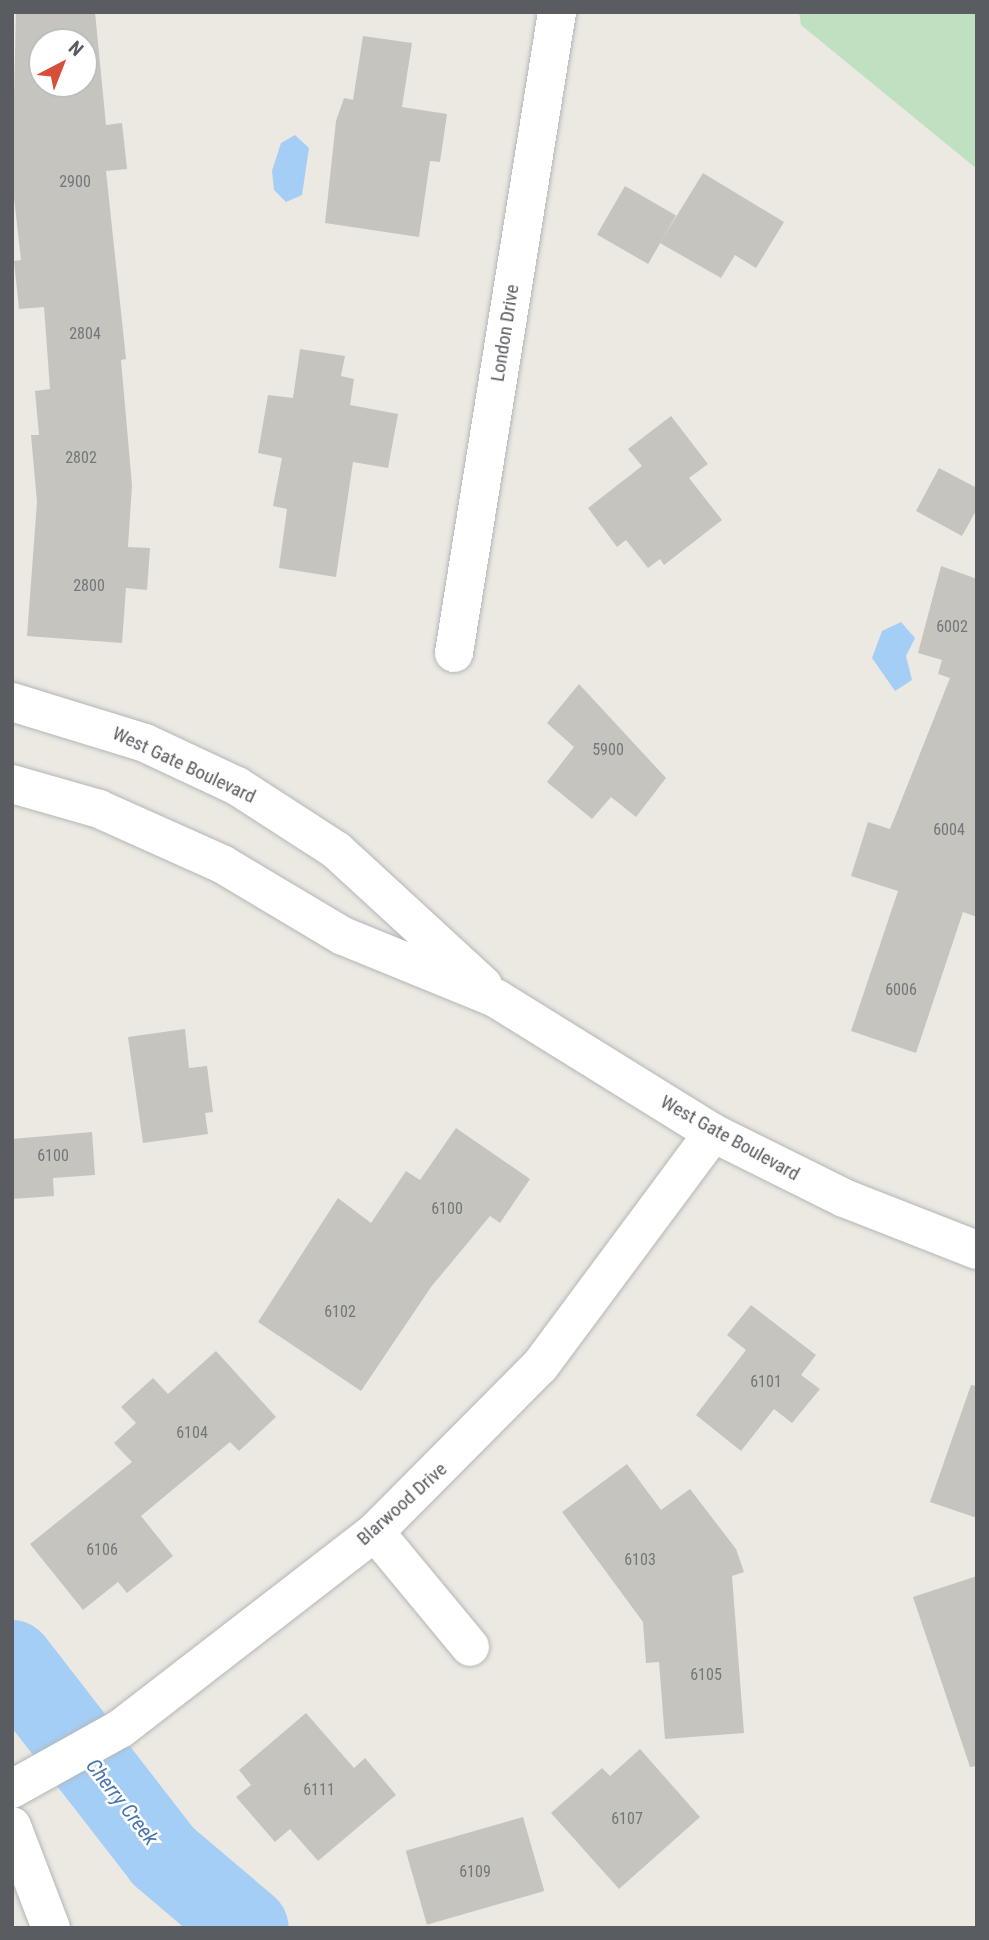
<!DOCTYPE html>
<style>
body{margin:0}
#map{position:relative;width:989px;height:1940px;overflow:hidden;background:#ebe9e1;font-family:"Roboto Condensed",sans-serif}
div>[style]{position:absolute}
.green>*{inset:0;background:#bfe0c1}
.water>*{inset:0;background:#a5cef6}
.river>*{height:82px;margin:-41px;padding:0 41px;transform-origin:41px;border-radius:41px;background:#a5cef6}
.building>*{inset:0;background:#c6c4be;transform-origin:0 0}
.roads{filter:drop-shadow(0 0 2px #b3b6ba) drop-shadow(0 0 2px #b3b6ba)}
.minor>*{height:38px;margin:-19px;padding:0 19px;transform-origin:19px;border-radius:19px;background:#fff}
.secondary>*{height:38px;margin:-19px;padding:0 19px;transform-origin:19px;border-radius:19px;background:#fff}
span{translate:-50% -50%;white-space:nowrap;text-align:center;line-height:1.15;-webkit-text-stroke:5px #fff;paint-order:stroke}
.number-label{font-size:16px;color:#747678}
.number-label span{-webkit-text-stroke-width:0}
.street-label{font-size:19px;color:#595c60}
.water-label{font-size:21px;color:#4975ae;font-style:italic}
.frame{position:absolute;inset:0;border:14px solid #595c60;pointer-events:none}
.north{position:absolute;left:28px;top:28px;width:70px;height:70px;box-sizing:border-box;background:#fff;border:2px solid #bdbebf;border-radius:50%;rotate:42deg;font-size:19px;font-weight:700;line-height:28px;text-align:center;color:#595c60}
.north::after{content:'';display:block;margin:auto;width:24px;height:32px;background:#d74f3a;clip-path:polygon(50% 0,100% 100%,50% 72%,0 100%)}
</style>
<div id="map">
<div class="green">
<i style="clip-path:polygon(799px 12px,977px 12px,977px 169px,801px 25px)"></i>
</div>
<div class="water">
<i style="clip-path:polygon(295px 135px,309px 148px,302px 195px,286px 202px,274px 190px,272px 171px,281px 143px)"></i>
<i style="clip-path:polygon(901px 622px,915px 638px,906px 656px,912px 680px,895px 691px,872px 658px,882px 631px)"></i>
</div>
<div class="river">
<i style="left:12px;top:1661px;width:247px;rotate:52.2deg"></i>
<i style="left:163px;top:1856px;width:111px;rotate:40.3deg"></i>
</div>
<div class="building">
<i style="clip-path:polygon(evenodd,16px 12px,95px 12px,106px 125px,122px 123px,127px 169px,106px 171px,126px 359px,121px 360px,132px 485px,128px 547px,150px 548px,147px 590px,126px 588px,122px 643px,27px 636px,37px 502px,31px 435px,39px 435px,35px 391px,50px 389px,44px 307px,19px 309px,14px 261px,21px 260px,12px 180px,16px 12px,42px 42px,84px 42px,84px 84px,42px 84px,42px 42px)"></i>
<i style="clip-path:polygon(363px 36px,412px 43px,402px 107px,447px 114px,440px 162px,430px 161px,419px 237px,325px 223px,336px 121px,344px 98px,353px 100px)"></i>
<i style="clip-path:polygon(703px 173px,784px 222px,756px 268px,735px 255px,721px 278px,660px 243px)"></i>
<i style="left:625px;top:186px;width:59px;height:56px;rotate:30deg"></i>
<i style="clip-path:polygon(300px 349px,345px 356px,341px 376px,354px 379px,350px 405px,398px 414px,388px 468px,353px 462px,336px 577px,279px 568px,287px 509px,273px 506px,282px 458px,258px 453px,268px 395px,293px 398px)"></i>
<i style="clip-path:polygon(671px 416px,708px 464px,689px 478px,722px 520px,664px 565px,660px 559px,648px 568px,626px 540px,617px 547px,588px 508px,642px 466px,628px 449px)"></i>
<i style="clip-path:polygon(939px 468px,977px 488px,977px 509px,962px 536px,916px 511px)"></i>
<i style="clip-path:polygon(941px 566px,977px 579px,977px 917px,963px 912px,916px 1053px,851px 1031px,898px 891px,851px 876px,868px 822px,890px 829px,950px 678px,938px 674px,942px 660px,918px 653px)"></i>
<i style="clip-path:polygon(579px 684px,666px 778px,636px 817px,611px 797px,592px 819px,547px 782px,574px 747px,547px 723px)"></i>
<i style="clip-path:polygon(185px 1029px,189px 1068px,207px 1066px,213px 1112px,205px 1113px,208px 1134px,143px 1143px,128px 1037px)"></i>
<i style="clip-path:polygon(456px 1128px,530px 1179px,500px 1223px,490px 1216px,431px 1287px,361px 1391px,258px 1322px,338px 1198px,371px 1223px,406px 1171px,420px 1180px)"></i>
<i style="clip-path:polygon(92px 1132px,95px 1175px,53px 1178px,54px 1196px,12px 1199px,12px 1139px)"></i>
<i style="clip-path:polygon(751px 1305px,816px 1355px,801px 1375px,820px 1389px,792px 1423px,774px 1409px,741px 1451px,696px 1415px,746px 1350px,727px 1335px)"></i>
<i style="clip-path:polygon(216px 1351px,276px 1417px,239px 1451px,230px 1442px,141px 1516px,173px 1556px,127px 1593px,118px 1582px,83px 1610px,30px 1544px,132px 1462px,114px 1443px,136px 1423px,121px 1407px,153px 1378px,168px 1394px)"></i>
<i style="clip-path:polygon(971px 1385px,977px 1386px,977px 1518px,930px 1502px)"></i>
<i style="clip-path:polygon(627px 1464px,661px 1510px,690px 1489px,736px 1549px,744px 1572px,732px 1576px,744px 1733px,665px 1739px,659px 1662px,646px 1663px,643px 1622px,562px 1512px)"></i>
<i style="clip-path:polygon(977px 1576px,977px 1766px,970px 1767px,913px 1597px)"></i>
<i style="clip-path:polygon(306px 1713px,354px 1768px,365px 1758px,396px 1795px,318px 1861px,290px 1829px,275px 1842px,236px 1797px,251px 1785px,239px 1770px)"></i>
<i style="clip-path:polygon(640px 1749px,700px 1817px,619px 1889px,551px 1813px,602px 1768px,610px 1776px)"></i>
<i style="left:523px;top:1817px;width:77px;height:122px;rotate:74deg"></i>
</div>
<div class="roads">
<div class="minor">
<i style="left:454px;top:653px;width:649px;rotate:-80.87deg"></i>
<i style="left:375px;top:1532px;width:149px;rotate:50.4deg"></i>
<i style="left:12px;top:1789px;width:124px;rotate:-29.1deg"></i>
<i style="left:120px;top:1729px;width:322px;rotate:-37.7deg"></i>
<i style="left:375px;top:1532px;width:234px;rotate:-45.2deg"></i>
<i style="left:540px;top:1366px;width:290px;rotate:-53.4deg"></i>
<i style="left:12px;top:1826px;width:109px;rotate:69.1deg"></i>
</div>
<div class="secondary">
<i style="left:12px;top:702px;width:139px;rotate:17.1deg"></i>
<i style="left:145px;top:743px;width:102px;rotate:25.1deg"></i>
<i style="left:237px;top:786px;width:118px;rotate:32.9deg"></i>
<i style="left:336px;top:850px;width:200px;rotate:42.6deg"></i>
<i style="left:12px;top:784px;width:91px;rotate:16deg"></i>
<i style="left:99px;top:809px;width:135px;rotate:24.1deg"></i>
<i style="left:222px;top:864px;width:141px;rotate:30.8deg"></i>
<i style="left:343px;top:936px;width:166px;rotate:22.2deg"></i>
<i style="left:497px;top:999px;width:254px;rotate:31.8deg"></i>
<i style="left:713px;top:1133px;width:146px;rotate:26.4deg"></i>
<i style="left:844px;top:1198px;width:143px;rotate:21.4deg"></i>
</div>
</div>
<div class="number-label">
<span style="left:75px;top:182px">2900</span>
<span style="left:85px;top:334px">2804</span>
<span style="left:81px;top:458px">2802</span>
<span style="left:89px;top:586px">2800</span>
<span style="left:952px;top:627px">6002</span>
<span style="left:608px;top:750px">5900</span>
<span style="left:949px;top:830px">6004</span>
<span style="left:901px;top:990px">6006</span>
<span style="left:53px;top:1156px">6100</span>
<span style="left:447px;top:1209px">6100</span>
<span style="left:340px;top:1312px">6102</span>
<span style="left:766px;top:1382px">6101</span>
<span style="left:192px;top:1433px">6104</span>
<span style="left:102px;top:1550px">6106</span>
<span style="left:640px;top:1560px">6103</span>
<span style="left:706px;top:1675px">6105</span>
<span style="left:319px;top:1790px">6111</span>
<span style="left:627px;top:1819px">6107</span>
<span style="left:475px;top:1872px">6109</span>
</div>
<div class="street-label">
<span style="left:505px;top:333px;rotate:-81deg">London Drive</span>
<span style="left:184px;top:765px;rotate:25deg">West Gate Boulevard</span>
<span style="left:730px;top:1138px;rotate:29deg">West Gate Boulevard</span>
<span style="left:402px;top:1504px;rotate:-42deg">Blarwood Drive</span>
</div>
<div class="water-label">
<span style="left:122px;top:1802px;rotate:52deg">Cherry Creek</span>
</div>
<div class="frame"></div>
<div class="north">N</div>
</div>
